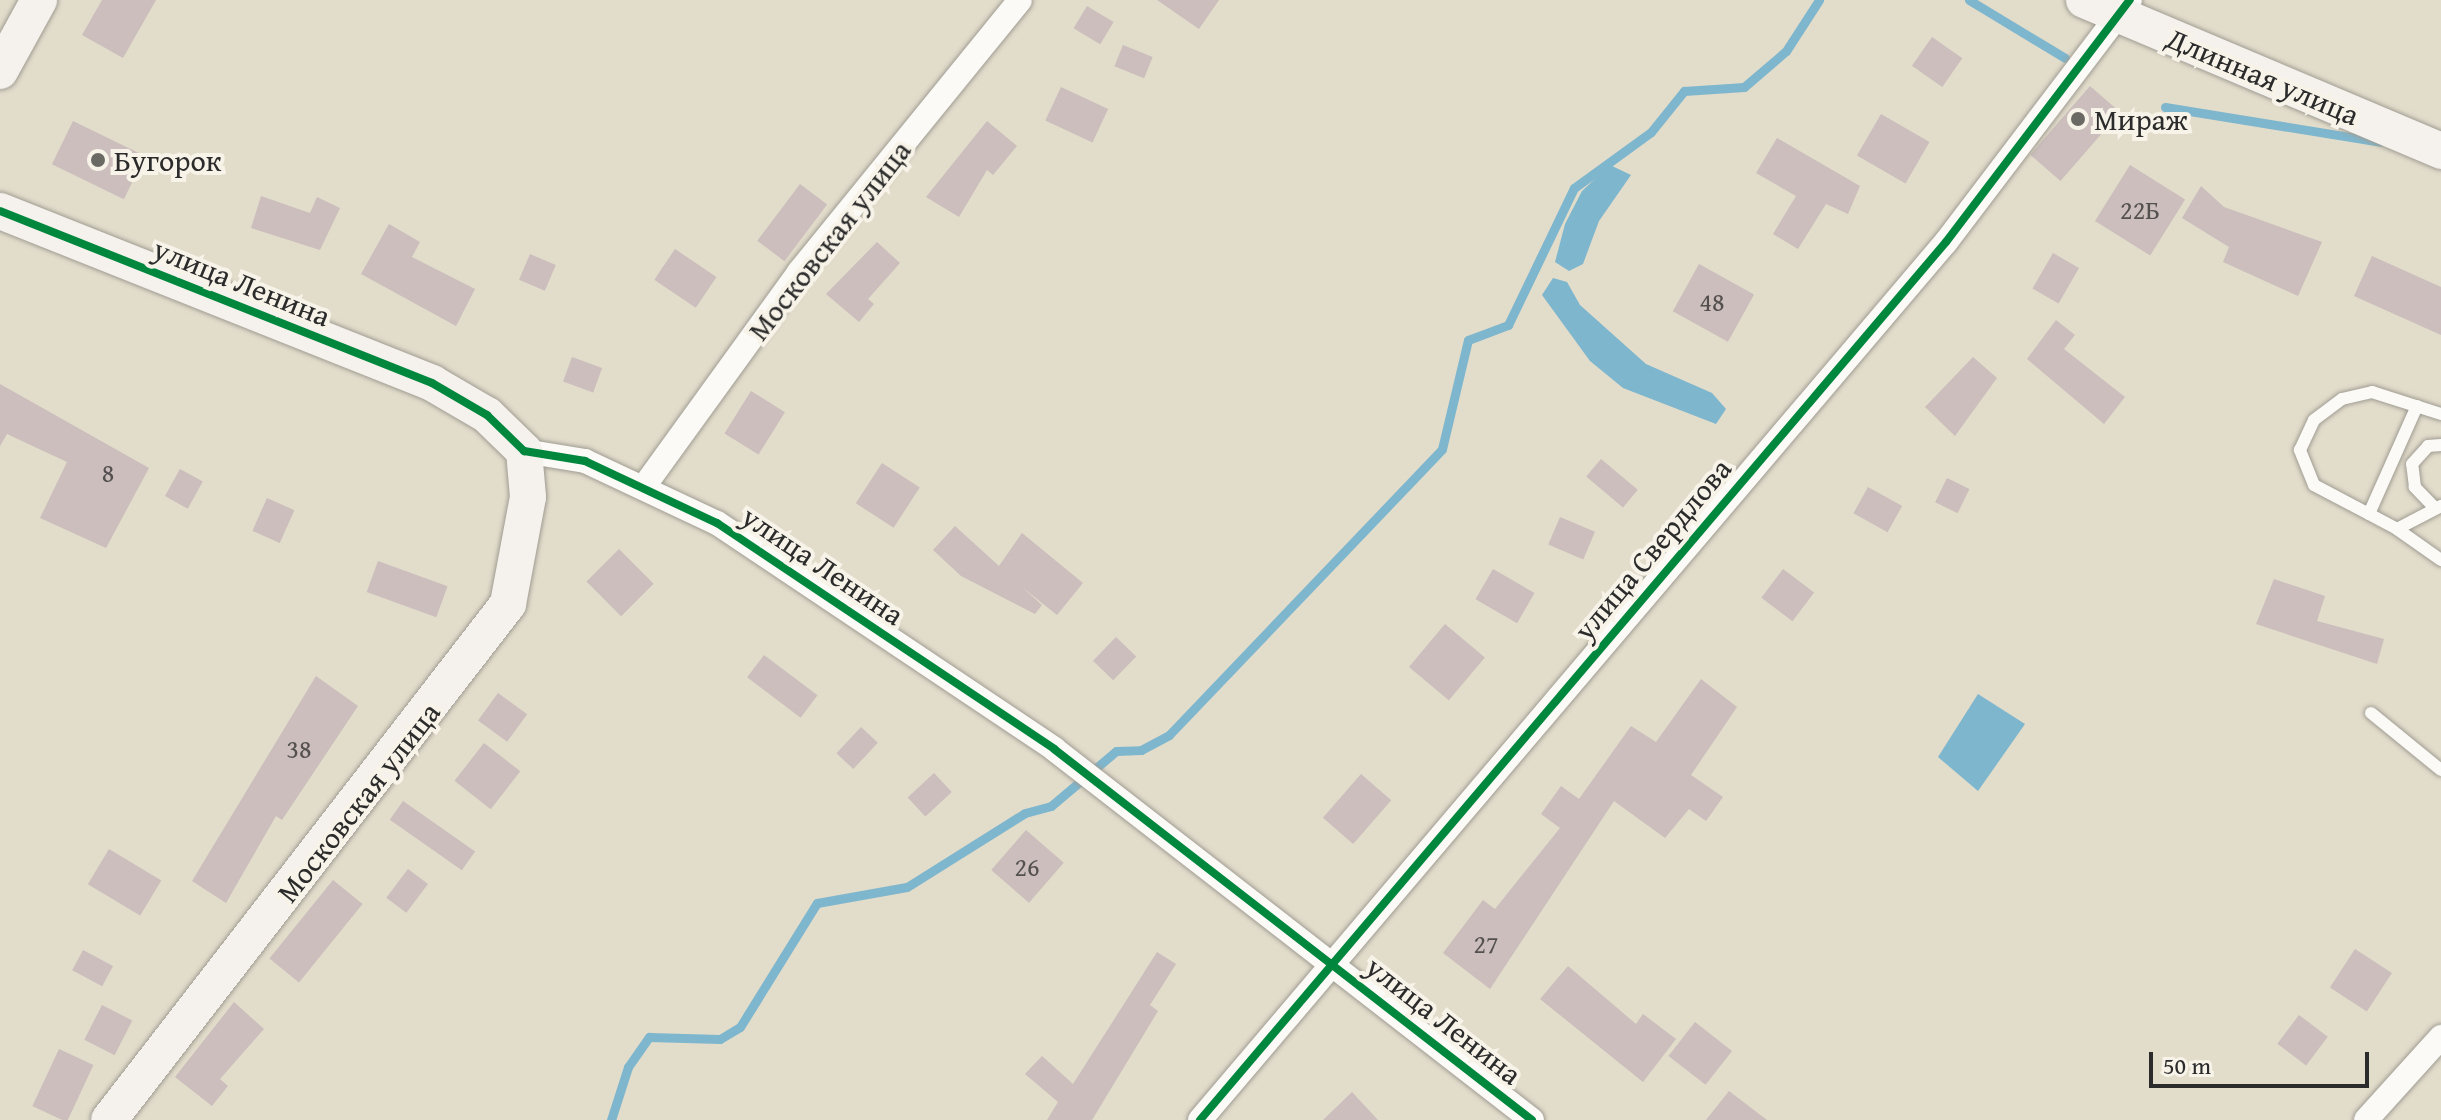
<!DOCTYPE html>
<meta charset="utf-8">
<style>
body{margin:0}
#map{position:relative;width:2441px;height:1120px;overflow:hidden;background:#e2dccb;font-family:"Gentium Book Plus",serif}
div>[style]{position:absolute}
.water>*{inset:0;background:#7eb6cd}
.stream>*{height:9px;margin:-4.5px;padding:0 4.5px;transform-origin:4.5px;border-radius:4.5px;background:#7eb6cd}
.building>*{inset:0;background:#cbbebc;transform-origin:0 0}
.roads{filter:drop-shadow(0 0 2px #a09d93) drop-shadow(0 0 2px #a09d93)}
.lane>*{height:12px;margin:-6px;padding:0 6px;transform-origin:6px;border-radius:6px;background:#fbfaf7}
.street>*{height:24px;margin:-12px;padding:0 12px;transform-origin:12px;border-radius:12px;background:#fbfaf7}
.secondary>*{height:36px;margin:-18px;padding:0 18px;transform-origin:18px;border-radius:18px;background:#f5f1ec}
.cycleway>*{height:8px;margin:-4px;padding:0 4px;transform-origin:4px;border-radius:4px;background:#00873e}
.dots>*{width:22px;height:22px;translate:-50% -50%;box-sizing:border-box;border:4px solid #f7f3e8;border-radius:50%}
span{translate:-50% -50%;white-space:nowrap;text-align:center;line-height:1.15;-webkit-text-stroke:8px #f7f3e8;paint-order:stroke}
.number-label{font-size:26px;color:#53504f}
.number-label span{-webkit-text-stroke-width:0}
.street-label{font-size:30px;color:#2b2b2b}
.poi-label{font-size:30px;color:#2b2b2b}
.left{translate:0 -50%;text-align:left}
.scale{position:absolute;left:2149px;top:1052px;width:220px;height:36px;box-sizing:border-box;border:4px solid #2b2b2b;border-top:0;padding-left:10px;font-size:24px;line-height:28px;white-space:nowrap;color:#2b2b2b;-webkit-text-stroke:6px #f7f3e8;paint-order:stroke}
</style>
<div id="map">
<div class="water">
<i style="clip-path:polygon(1610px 165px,1631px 175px,1599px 221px,1583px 264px,1569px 271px,1555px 262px,1565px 224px,1582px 191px)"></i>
<i style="clip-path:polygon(1553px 278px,1567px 282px,1580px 305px,1646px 364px,1712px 393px,1726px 409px,1716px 424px,1623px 388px,1590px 361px,1542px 295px)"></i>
<i style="clip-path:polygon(1978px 694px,2025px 724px,1978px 791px,1938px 757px)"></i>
</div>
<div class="stream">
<i style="left:1969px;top:0;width:112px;rotate:31.1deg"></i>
<i style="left:2165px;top:107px;width:218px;rotate:9.2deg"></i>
<i style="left:611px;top:1120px;width:56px;rotate:-72.2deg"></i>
<i style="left:628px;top:1067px;width:37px;rotate:-55deg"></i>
<i style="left:649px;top:1037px;width:71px;rotate:1.6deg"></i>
<i style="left:720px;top:1039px;width:23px;rotate:-31deg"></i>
<i style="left:740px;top:1027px;width:146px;rotate:-58.2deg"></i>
<i style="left:817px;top:903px;width:91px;rotate:-10.1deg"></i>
<i style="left:907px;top:887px;width:139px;rotate:-32.1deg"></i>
<i style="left:1025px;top:813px;width:27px;rotate:-15deg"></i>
<i style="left:1051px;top:806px;width:85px;rotate:-40.2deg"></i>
<i style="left:1116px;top:751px;width:25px;rotate:-2deg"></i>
<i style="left:1141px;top:750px;width:32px;rotate:-28deg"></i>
<i style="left:1169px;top:735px;width:395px;rotate:-46.3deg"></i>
<i style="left:1442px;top:449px;width:112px;rotate:-76.6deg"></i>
<i style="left:1468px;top:340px;width:43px;rotate:-20.6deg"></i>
<i style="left:1508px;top:325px;width:152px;rotate:-64.3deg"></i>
<i style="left:1574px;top:188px;width:95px;rotate:-36deg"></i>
<i style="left:1651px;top:132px;width:53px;rotate:-51.2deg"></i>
<i style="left:1684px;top:91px;width:60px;rotate:-3.8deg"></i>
<i style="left:1744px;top:87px;width:55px;rotate:-40.6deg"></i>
<i style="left:1786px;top:51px;width:61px;rotate:-57.1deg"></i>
</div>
<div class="building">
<i style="clip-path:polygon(102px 0,156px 0,123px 58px,82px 35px)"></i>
<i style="clip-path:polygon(1157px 0,1219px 0,1199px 29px)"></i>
<i style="left:1087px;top:6px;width:31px;height:26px;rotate:31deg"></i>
<i style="left:1932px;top:37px;width:37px;height:35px;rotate:35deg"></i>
<i style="left:1123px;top:45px;width:32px;height:23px;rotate:22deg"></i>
<i style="left:2090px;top:86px;width:40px;height:91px;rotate:41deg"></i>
<i style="left:1061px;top:87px;width:52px;height:37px;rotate:25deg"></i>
<i style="left:1881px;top:114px;width:56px;height:48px;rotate:30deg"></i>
<i style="left:73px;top:121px;width:80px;height:48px;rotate:26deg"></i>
<i style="clip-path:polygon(987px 121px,1017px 146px,993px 175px,987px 170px,959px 217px,926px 197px)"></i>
<i style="clip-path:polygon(1777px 138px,1860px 186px,1848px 214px,1826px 204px,1798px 249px,1773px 234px,1796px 196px,1756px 173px)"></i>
<i style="left:2130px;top:165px;width:65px;height:66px;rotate:32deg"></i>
<i style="left:800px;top:184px;width:34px;height:71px;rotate:37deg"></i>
<i style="clip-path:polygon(2201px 186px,2224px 207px,2322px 242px,2298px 296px,2223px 262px,2229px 247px,2182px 218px)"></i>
<i style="clip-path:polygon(261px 196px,310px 213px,317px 197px,340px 208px,320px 250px,251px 228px)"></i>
<i style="clip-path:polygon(389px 224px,420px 242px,412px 257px,475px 289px,456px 326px,361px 274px)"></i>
<i style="clip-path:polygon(877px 242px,900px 263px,868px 299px,874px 304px,859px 322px,826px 294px)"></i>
<i style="left:675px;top:249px;width:50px;height:37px;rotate:34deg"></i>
<i style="left:2053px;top:253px;width:30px;height:41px;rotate:30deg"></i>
<i style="left:530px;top:254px;width:28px;height:28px;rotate:23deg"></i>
<i style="clip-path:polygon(2372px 256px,2441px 287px,2441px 335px,2354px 296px)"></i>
<i style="left:1699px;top:264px;width:63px;height:54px;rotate:29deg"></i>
<i style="clip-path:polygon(2056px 320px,2075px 335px,2064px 349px,2125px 397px,2104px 424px,2027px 359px)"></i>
<i style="left:572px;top:357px;width:32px;height:26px;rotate:20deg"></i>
<i style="clip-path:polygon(1973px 357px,1997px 378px,1955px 436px,1925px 407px)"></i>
<i style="clip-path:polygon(0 384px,149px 468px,106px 548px,40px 518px,67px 462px,7px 434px,0 446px)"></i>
<i style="left:751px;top:391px;width:40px;height:50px;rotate:32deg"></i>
<i style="left:1601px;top:459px;width:48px;height:23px;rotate:40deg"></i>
<i style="left:882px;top:463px;width:45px;height:48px;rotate:33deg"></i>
<i style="left:180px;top:469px;width:26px;height:31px;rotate:29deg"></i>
<i style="left:1947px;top:478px;width:25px;height:27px;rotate:26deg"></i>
<i style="left:1868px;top:487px;width:39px;height:30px;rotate:29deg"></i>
<i style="left:267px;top:498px;width:30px;height:36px;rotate:24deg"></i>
<i style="left:1560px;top:517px;width:38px;height:30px;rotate:23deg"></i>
<i style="clip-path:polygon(955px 526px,999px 566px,1022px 533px,1083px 583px,1057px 615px,1022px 587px,1042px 605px,1035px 614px,961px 576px,933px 550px)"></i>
<i style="left:619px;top:549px;width:49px;height:46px;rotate:45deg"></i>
<i style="left:378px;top:561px;width:74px;height:33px;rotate:20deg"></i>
<i style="left:1493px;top:569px;width:48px;height:35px;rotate:30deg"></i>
<i style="left:1783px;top:569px;width:39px;height:36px;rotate:37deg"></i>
<i style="clip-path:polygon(2274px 579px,2325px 596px,2317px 621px,2384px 639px,2377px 664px,2256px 624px)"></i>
<i style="left:1445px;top:624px;width:52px;height:56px;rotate:40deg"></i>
<i style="left:1116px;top:637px;width:28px;height:33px;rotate:44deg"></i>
<i style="left:764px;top:655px;width:67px;height:28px;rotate:37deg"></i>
<i style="clip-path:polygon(316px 676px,358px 706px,282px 820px,276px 816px,226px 903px,192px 881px)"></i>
<i style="clip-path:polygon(1701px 679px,1737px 707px,1691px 775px,1723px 797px,1706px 821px,1689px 809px,1665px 838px,1614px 801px,1490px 989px,1443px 953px,1483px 900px,1495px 909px,1560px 828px,1541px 814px,1561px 786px,1579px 799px,1631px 726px,1656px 742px)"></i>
<i style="left:498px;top:693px;width:36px;height:34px;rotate:36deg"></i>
<i style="left:861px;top:727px;width:23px;height:36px;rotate:43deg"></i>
<i style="left:484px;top:743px;width:46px;height:48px;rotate:38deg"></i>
<i style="left:934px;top:773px;width:26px;height:36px;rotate:47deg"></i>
<i style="left:1361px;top:774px;width:40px;height:58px;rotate:41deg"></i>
<i style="left:403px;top:801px;width:88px;height:23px;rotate:35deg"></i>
<i style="left:1026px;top:830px;width:50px;height:53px;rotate:41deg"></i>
<i style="left:109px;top:849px;width:61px;height:41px;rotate:31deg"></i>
<i style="left:408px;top:869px;width:25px;height:36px;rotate:37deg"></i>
<i style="left:333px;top:880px;width:38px;height:101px;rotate:39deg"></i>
<i style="left:2355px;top:949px;width:44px;height:46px;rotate:33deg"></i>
<i style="left:83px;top:950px;width:34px;height:23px;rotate:28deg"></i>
<i style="clip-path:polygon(1157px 952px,1176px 964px,1150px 1005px,1158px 1011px,1092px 1120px,1047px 1120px,1058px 1102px,1025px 1074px,1042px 1056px,1073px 1084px)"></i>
<i style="clip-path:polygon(1568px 966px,1636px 1024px,1643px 1014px,1676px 1039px,1643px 1082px,1540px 999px)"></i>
<i style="clip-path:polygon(234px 1002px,264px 1029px,220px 1079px,228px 1086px,212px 1106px,175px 1077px)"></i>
<i style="left:102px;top:1005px;width:34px;height:39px;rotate:27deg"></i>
<i style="left:2299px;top:1015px;width:36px;height:36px;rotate:37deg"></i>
<i style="left:1695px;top:1022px;width:47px;height:43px;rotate:38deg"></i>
<i style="left:59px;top:1049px;width:38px;height:63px;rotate:25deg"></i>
<i style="clip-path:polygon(1729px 1091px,1767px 1120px,1706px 1120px)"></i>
<i style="clip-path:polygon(1352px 1092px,1378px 1120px,1323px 1120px)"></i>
</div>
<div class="roads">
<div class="lane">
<i style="left:2417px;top:406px;width:118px;rotate:114deg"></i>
<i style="left:2369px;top:514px;width:32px;rotate:28deg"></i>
<i style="left:2397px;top:529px;width:50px;rotate:-27.6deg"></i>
<i style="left:2434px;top:507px;width:28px;rotate:-134deg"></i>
<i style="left:2415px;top:487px;width:23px;rotate:-97deg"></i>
<i style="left:2412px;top:464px;width:24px;rotate:-48deg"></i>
<i style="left:2428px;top:446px;width:13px;rotate:-4deg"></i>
<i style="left:2369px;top:514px;width:62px;rotate:-152.2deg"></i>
<i style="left:2314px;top:485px;width:38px;rotate:-112deg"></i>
<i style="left:2300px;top:450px;width:33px;rotate:-65deg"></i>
<i style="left:2314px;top:420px;width:35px;rotate:-37deg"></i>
<i style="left:2342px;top:399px;width:31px;rotate:-13deg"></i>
<i style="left:2372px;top:392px;width:72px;rotate:17.7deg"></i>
<i style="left:2397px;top:529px;width:54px;rotate:35.2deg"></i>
<i style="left:2371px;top:713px;width:90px;rotate:39.2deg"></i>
</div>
<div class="street">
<i style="left:524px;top:451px;width:62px;rotate:9.3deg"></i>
<i style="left:585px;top:461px;width:146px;rotate:25.2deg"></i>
<i style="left:717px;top:523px;width:406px;rotate:33.8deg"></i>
<i style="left:1054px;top:749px;width:605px;rotate:37.82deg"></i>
<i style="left:645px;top:485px;width:263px;rotate:-54.1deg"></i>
<i style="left:799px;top:272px;width:350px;rotate:-50.9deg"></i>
<i style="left:1200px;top:1120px;width:1152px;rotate:-49.65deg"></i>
<i style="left:1946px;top:242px;width:304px;rotate:-52.8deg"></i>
<i style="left:2366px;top:1120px;width:112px;rotate:-47.9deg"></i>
</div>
<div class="secondary">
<i style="left:2084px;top:0;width:388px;rotate:22.9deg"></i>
<i style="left:0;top:71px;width:81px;rotate:-61.2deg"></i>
<i style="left:0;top:211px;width:465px;rotate:21.7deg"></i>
<i style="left:432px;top:383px;width:64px;rotate:30.2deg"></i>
<i style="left:487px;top:415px;width:52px;rotate:44.2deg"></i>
<i style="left:524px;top:451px;width:46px;rotate:85deg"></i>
<i style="left:528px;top:497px;width:109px;rotate:100.6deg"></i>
<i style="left:508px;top:604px;width:652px;rotate:127.71deg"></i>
</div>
</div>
<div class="cycleway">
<i style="left:0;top:211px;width:465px;rotate:21.7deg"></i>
<i style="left:432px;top:383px;width:64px;rotate:30.2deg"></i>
<i style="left:487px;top:415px;width:52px;rotate:44.2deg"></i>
<i style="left:524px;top:451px;width:62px;rotate:9.3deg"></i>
<i style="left:585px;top:461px;width:146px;rotate:25.2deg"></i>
<i style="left:717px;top:523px;width:406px;rotate:33.8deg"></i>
<i style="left:1054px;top:749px;width:605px;rotate:37.82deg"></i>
<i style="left:1200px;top:1120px;width:1152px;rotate:-49.65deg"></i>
<i style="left:1946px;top:242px;width:304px;rotate:-52.8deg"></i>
</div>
<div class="dots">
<i style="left:2078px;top:119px;background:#6b6963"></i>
<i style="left:98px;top:160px;background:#6b6963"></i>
</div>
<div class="number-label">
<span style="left:2140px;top:210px">22Б</span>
<span style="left:1712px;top:302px">48</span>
<span style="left:108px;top:473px">8</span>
<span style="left:299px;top:749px">38</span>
<span style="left:1027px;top:867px">26</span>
<span style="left:1486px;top:944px">27</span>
</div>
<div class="street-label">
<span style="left:2263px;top:76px;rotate:23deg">Длинная улица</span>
<span style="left:829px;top:240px;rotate:-52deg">Московская улица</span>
<span style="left:242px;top:282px;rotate:22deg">улица Ленина</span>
<span style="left:1652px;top:549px;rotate:-50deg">улица Свердлова</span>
<span style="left:823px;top:565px;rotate:34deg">улица Ленина</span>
<span style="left:358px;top:802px;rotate:-52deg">Московская улица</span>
<span style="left:1444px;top:1020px;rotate:38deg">улица Ленина</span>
</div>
<div class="poi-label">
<span class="left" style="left:2094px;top:119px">Мираж</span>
<span class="left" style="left:114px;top:160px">Бугорок</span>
</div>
<div class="scale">50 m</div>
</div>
